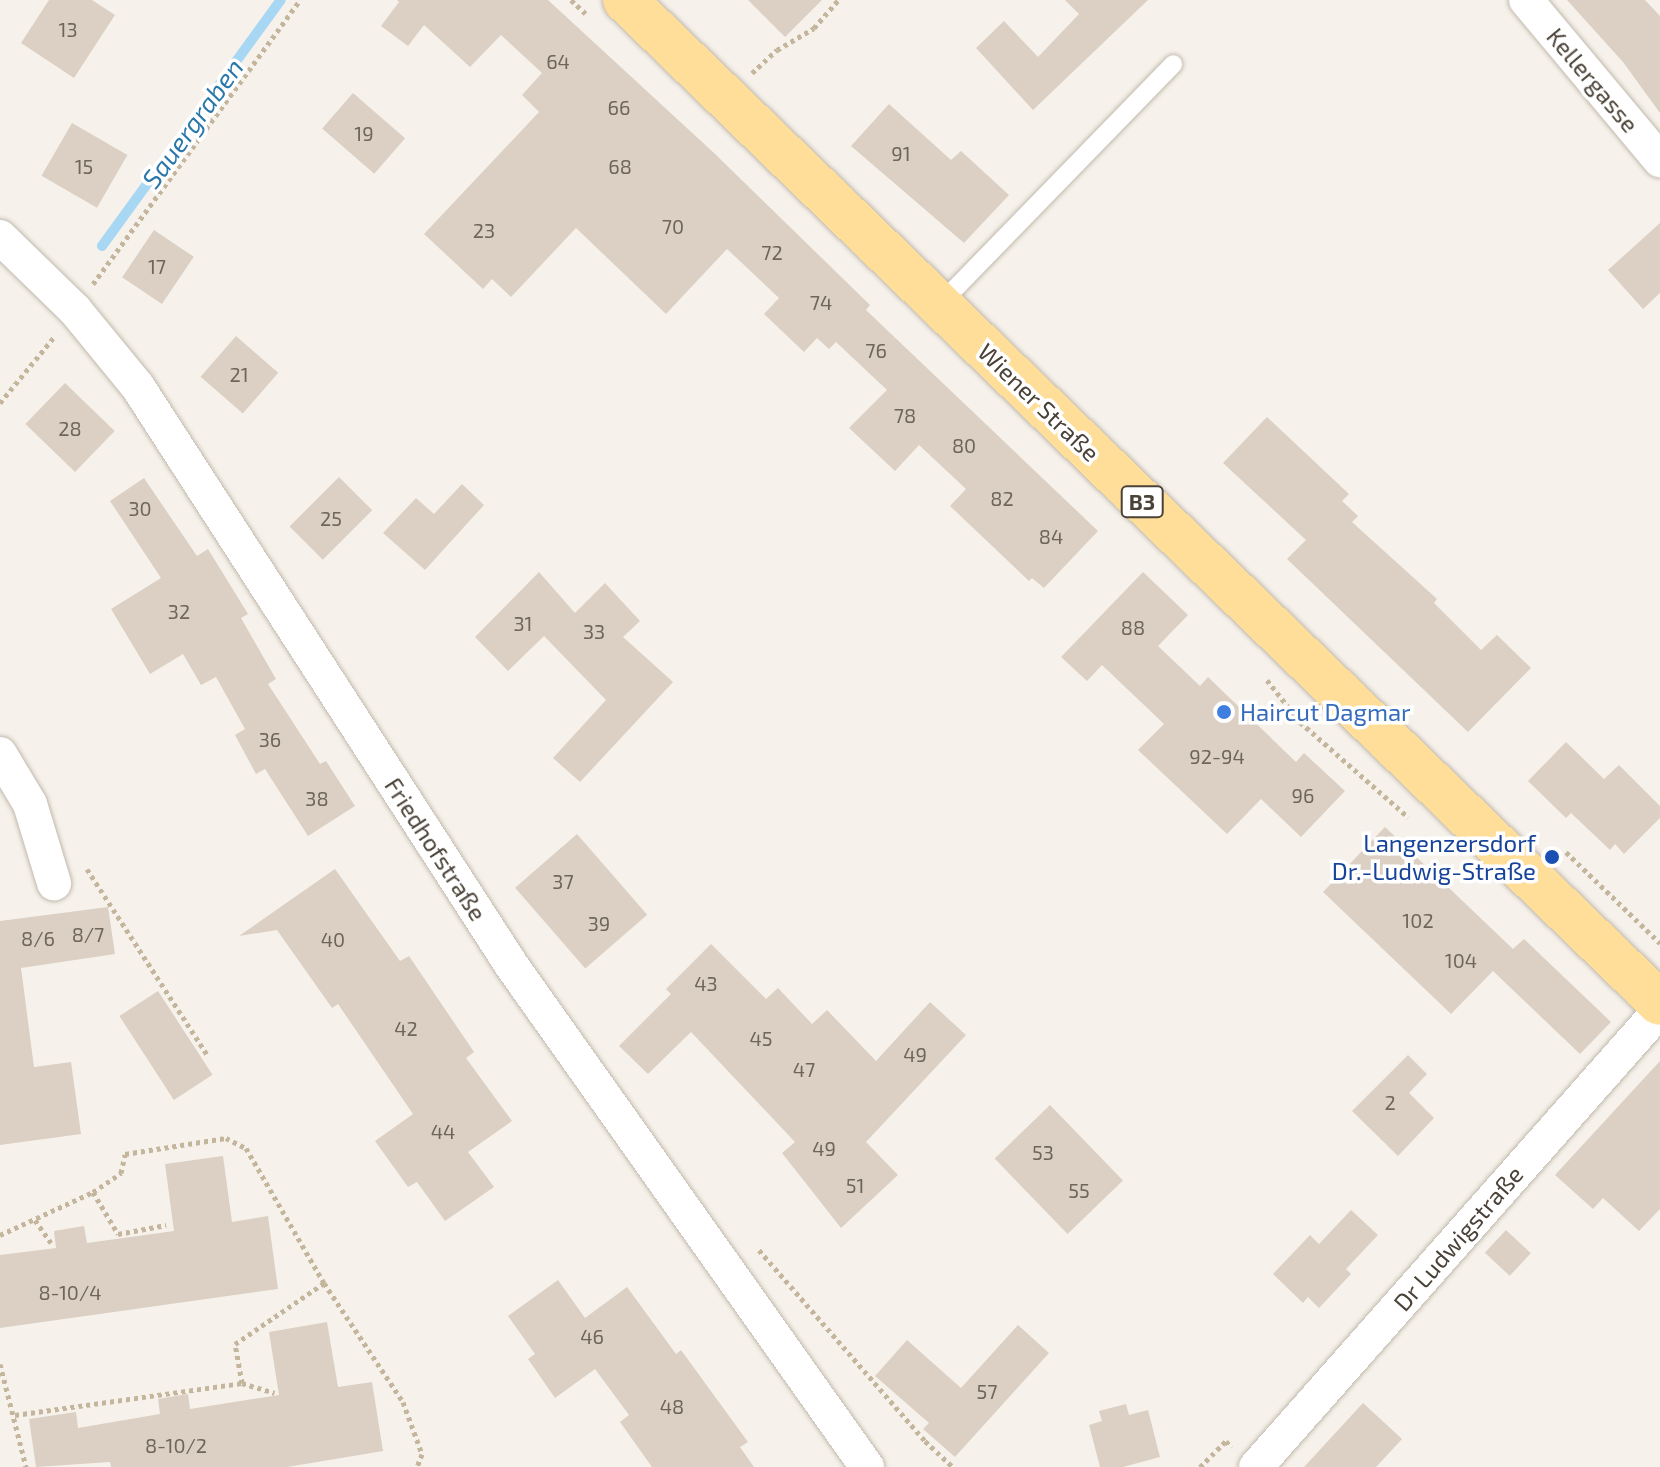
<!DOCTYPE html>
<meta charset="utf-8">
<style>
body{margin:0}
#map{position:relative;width:1660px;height:1467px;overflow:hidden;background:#f6f2eb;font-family:"Exo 2",sans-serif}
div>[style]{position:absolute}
.stream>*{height:10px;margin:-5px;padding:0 5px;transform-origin:5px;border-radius:5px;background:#a7d7f3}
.building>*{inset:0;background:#dbd0c3;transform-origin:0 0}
.path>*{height:5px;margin-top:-2.5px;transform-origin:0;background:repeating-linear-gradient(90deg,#c4b59d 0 4px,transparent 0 8px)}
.roads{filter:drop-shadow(0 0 2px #c2b9ad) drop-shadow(0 0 2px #c2b9ad)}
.service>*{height:18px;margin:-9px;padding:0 9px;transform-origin:9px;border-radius:9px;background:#fff}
.minor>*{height:34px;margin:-17px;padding:0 17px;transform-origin:17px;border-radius:17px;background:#fff}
.primary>*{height:44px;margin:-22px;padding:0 22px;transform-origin:22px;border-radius:22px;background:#ffde9a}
.dots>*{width:22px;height:22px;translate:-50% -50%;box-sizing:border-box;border:4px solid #fff;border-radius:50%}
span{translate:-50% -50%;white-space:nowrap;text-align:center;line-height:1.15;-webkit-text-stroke:7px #fff;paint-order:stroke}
.number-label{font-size:20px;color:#6e665b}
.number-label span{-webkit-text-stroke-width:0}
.shield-label span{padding:2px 6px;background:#fff;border:2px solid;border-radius:6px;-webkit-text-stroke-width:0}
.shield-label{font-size:22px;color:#4a4238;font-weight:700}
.street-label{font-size:24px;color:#4a4238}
.shop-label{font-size:24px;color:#366cbe}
.left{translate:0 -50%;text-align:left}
.transit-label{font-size:24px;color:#164399}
.right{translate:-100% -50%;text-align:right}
.water-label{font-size:26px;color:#2a78aa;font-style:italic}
</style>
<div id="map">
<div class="stream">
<i style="left:102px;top:246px;width:304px;rotate:-54deg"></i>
</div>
<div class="building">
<i style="clip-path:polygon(49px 0,92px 0,115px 15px,74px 78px,21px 43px)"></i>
<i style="clip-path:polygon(397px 0,548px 0,714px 153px,870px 305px,866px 310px,1098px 531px,1044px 588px,1032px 578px,1029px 581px,950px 506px,966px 489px,919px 445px,895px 471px,849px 428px,887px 390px,836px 342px,829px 349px,817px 338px,804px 352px,764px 314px,779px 298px,727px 249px,666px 314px,576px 228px,511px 297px,492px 279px,483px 289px,424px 234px,539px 112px,522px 95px,542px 73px,501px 35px,470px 67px,424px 25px,408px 46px,381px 26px,399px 2px)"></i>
<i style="clip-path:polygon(748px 0,822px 0,785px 37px)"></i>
<i style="clip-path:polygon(1065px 0,1148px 0,1033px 110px,976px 48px,1004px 21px,1038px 57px,1079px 14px)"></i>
<i style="clip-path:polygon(1567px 0,1645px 0,1660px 16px,1660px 113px,1623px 62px)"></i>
<i style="left:353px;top:93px;width:69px;height:47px;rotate:41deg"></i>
<i style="clip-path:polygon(889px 104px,951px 160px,961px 151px,1009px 195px,964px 243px,851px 146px)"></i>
<i style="left:72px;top:123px;width:64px;height:61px;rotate:30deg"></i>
<i style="clip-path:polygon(1660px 223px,1660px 293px,1643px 309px,1608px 270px)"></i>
<i style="left:154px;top:230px;width:48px;height:57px;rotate:34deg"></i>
<i style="left:236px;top:336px;width:56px;height:54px;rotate:41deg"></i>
<i style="left:65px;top:383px;width:69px;height:57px;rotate:44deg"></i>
<i style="clip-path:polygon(1267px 417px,1349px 494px,1342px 501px,1358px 516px,1352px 522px,1437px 599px,1434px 603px,1481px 650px,1497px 635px,1531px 668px,1468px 732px,1287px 559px,1306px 540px,1223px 463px)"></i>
<i style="left:339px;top:477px;width:47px;height:70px;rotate:45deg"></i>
<i style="clip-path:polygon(144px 478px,197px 556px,208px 549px,248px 614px,241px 618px,276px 679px,268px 684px,320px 764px,326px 761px,355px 806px,308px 836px,265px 769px,256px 774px,235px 735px,245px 729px,216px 677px,201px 685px,183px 654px,150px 674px,111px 609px,161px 578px,110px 501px)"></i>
<i style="clip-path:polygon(462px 484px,484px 505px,425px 570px,383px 533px,416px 498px,434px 514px)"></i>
<i style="clip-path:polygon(539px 572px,575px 613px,605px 583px,640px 621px,623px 637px,673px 682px,580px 782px,553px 758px,606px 700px,544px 636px,508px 671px,475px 637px)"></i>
<i style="clip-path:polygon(1143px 572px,1188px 615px,1158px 646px,1200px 686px,1208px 677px,1296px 762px,1304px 753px,1345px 791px,1301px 837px,1261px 799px,1227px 834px,1138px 750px,1164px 724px,1102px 665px,1087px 681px,1061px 657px)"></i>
<i style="clip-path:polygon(1566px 742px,1604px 779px,1619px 765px,1660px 806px,1660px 818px,1624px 854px,1615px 844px,1610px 850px,1571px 813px,1566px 818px,1528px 781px)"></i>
<i style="clip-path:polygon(1385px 827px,1513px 949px,1524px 939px,1611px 1022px,1580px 1054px,1493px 971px,1451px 1014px,1323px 892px)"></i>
<i style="left:577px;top:834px;width:107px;height:82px;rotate:49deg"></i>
<i style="clip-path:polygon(335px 869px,400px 961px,409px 956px,474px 1052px,466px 1058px,512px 1121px,468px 1152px,494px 1187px,445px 1221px,417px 1182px,408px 1187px,375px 1141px,413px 1114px,338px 1004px,332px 1008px,277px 930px,239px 936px)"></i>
<i style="clip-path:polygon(108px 907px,115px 954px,21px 968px,34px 1067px,71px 1062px,81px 1134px,0 1145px,0 921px)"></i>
<i style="clip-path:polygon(711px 944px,766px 999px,778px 988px,812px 1024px,827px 1010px,876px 1061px,930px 1002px,966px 1035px,866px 1142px,898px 1175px,841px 1228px,782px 1153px,795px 1142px,691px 1032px,648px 1074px,619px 1046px,671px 994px,666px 989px)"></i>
<i style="left:158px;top:991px;width:100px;height:46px;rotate:57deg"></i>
<i style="clip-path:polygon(1408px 1055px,1427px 1074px,1409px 1093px,1434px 1118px,1398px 1156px,1352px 1111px)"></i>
<i style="clip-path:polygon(1660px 1061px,1660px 1209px,1639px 1231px,1603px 1198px,1593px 1209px,1555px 1175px)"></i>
<i style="left:1050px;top:1105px;width:105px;height:77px;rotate:46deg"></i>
<i style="clip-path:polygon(223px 1156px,232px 1222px,268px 1216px,278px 1289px,0 1328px,0 1255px,56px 1248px,54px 1231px,84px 1226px,87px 1243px,174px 1231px,165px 1164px)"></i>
<i style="clip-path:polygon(1351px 1210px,1378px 1235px,1346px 1269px,1351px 1274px,1319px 1308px,1308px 1297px,1303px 1303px,1273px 1274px,1310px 1235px,1319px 1244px)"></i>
<i style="left:1506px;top:1230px;width:34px;height:31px;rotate:43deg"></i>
<i style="clip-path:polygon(558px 1280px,585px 1318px,627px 1287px,676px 1354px,681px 1350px,748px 1442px,740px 1447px,754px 1467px,652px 1467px,620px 1422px,629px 1415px,595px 1369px,555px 1398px,528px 1359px,535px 1354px,508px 1316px)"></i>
<i style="clip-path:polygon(327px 1322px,338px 1387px,372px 1382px,383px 1451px,287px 1467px,111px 1467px,110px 1462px,36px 1467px,29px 1419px,76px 1412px,78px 1428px,160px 1414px,158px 1399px,188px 1394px,190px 1409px,279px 1395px,269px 1332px)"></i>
<i style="clip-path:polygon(1018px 1325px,1049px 1353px,955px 1457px,923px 1429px,929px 1423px,875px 1376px,907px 1340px,961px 1388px)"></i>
<i style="clip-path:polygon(1363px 1403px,1402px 1439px,1376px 1467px,1304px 1467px)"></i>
<i style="clip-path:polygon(1126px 1404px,1129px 1415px,1148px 1410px,1160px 1457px,1123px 1467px,1100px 1467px,1089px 1425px,1102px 1421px,1099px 1411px)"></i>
</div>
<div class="path">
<i style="left:571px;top:0;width:23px;rotate:43deg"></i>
<i style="left:752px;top:73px;width:34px;rotate:-43deg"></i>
<i style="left:777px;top:50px;width:43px;rotate:-30.7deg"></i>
<i style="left:814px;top:28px;width:37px;rotate:-49deg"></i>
<i style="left:93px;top:284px;width:351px;rotate:-53.9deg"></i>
<i style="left:0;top:403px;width:85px;rotate:-50.7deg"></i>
<i style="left:1267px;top:680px;width:53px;rotate:51.8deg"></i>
<i style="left:1300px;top:722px;width:144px;rotate:41.3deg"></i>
<i style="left:1566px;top:852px;width:131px;rotate:44.1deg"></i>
<i style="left:87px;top:869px;width:223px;rotate:57.1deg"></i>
<i style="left:93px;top:1192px;width:49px;rotate:59.2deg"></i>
<i style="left:118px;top:1234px;width:49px;rotate:-10.6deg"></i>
<i style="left:35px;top:1220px;width:28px;rotate:55deg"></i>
<i style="left:0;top:1235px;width:102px;rotate:-24.8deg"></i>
<i style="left:93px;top:1192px;width:34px;rotate:-34deg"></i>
<i style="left:121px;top:1173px;width:19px;rotate:-78deg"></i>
<i style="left:125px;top:1154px;width:102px;rotate:-9deg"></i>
<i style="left:226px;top:1138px;width:22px;rotate:27deg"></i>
<i style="left:246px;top:1148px;width:156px;rotate:60deg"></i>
<i style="left:324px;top:1283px;width:143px;rotate:56.4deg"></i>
<i style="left:403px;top:1402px;width:55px;rotate:69.9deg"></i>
<i style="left:422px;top:1454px;width:14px;rotate:111deg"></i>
<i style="left:759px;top:1250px;width:253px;rotate:49deg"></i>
<i style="left:925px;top:1441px;width:38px;rotate:43deg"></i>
<i style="left:0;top:1364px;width:106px;rotate:75.8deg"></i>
<i style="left:242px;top:1383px;width:34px;rotate:17deg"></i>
<i style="left:15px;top:1415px;width:229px;rotate:-8deg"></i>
<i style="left:242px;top:1383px;width:40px;rotate:-100deg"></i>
<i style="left:235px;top:1344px;width:108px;rotate:-34.4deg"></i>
<i style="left:1200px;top:1467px;width:37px;rotate:-45deg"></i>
<i style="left:1226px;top:1441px;width:8px;rotate:50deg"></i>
</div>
<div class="roads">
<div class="service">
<i style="left:939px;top:305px;width:336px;rotate:-45.8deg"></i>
</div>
<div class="minor">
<i style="left:1526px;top:0;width:209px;rotate:50.1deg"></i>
<i style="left:0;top:237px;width:105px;rotate:44.2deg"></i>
<i style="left:75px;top:310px;width:99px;rotate:50.7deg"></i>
<i style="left:138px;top:387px;width:689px;rotate:57.14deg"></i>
<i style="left:512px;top:966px;width:614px;rotate:54.68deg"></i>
<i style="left:0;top:754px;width:58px;rotate:59deg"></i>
<i style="left:30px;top:804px;width:83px;rotate:73.1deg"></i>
<i style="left:1256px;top:1467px;width:610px;rotate:-48.52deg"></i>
</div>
<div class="primary">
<i style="left:625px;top:0;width:1441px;rotate:44.1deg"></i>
</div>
</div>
<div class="dots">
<i style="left:1224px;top:712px;background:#3f7fe0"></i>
<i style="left:1552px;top:857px;background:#1a4fb4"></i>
</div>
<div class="number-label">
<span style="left:68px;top:29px">13</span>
<span style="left:558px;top:61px">64</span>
<span style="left:619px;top:107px">66</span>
<span style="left:364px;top:133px">19</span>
<span style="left:901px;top:153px">91</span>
<span style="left:84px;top:166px">15</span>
<span style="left:620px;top:166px">68</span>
<span style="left:673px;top:226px">70</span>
<span style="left:484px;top:230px">23</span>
<span style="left:772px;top:252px">72</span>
<span style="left:157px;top:266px">17</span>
<span style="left:821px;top:302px">74</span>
<span style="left:876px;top:350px">76</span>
<span style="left:239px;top:374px">21</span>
<span style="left:905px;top:415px">78</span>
<span style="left:70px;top:428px">28</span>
<span style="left:964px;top:445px">80</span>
<span style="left:1002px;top:498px">82</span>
<span style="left:140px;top:508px">30</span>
<span style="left:331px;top:518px">25</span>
<span style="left:1051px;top:536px">84</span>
<span style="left:179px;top:611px">32</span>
<span style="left:523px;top:623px">31</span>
<span style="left:1133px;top:627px">88</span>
<span style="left:594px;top:631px">33</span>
<span style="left:270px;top:739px">36</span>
<span style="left:1217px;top:756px">92-94</span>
<span style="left:1303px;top:795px">96</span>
<span style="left:317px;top:798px">38</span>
<span style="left:563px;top:881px">37</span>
<span style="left:1418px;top:920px">102</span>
<span style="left:599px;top:923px">39</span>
<span style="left:88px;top:934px">8/7</span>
<span style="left:38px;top:938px">8/6</span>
<span style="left:333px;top:939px">40</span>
<span style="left:1461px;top:960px">104</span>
<span style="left:706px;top:983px">43</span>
<span style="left:406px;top:1028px">42</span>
<span style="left:761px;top:1038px">45</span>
<span style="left:915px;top:1054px">49</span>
<span style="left:804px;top:1069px">47</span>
<span style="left:1390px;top:1102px">2</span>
<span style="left:443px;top:1131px">44</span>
<span style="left:824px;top:1148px">49</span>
<span style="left:1043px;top:1152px">53</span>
<span style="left:855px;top:1185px">51</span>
<span style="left:1079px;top:1190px">55</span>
<span style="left:70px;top:1292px">8-10/4</span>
<span style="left:592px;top:1336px">46</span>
<span style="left:987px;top:1391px">57</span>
<span style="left:672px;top:1406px">48</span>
<span style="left:176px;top:1445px">8-10/2</span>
</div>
<div class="shield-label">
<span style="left:1142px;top:502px">B3</span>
</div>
<div class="street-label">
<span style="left:1593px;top:80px;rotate:50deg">Kellergasse</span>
<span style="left:1039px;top:402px;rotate:44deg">Wiener Straße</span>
<span style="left:436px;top:849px;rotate:57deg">Friedhofstraße</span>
<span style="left:1458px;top:1238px;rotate:-49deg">Dr Ludwigstraße</span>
</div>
<div class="shop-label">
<span class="left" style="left:1240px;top:712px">Haircut Dagmar</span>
</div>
<div class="transit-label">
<span class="right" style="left:1536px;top:857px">Langenzersdorf<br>Dr.-Ludwig-Straße</span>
</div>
<div class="water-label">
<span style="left:192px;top:123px;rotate:-54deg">Sauergraben</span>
</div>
</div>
